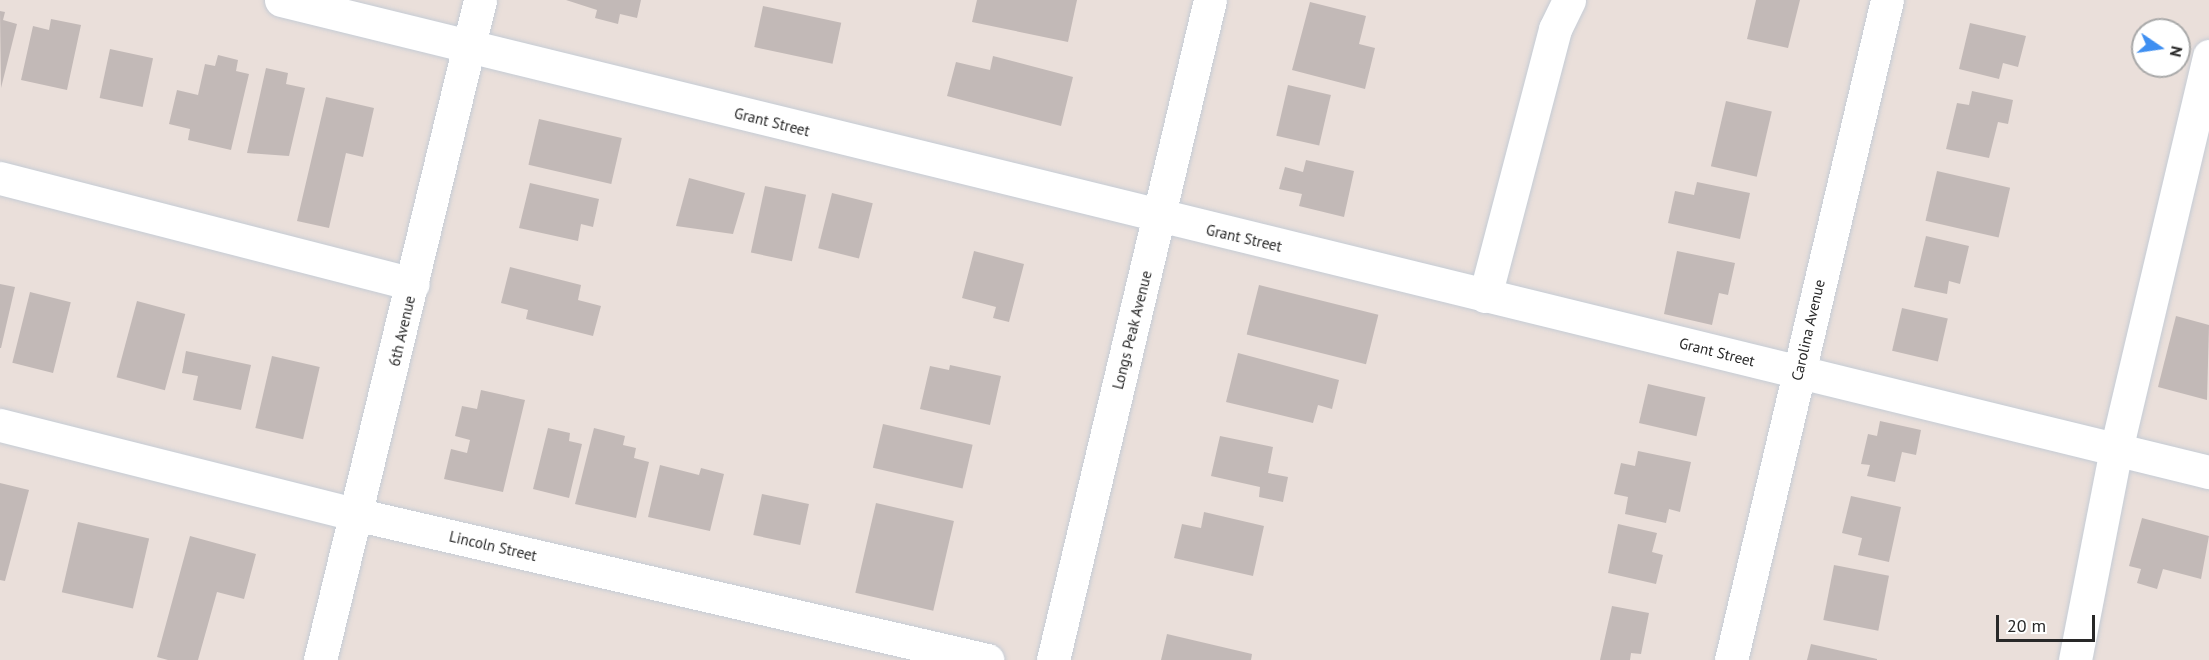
<!DOCTYPE html>
<style>
body{margin:0}
#map{position:relative;width:2209px;height:660px;overflow:hidden;background:#eadfda;font-family:"PT Sans",sans-serif}
div>[style]{position:absolute}
.building>*{inset:0;background:#c2b9b7;transform-origin:0 0}
.roads{filter:drop-shadow(0 0 2px #c5ccd5) drop-shadow(0 0 2px #c5ccd5)}
.minor>*{height:33px;margin:-16.5px;padding:0 16.5px;transform-origin:16.5px;border-radius:16.5px;background:#fff}
span{translate:-50% -50%;white-space:nowrap;text-align:center;line-height:1.15;-webkit-text-stroke:6px #fff;paint-order:stroke}
.street-label{font-size:15px;color:#282828}
.north{position:absolute;left:2131px;top:18px;width:60px;height:60px;box-sizing:border-box;background:#fff;border:2px solid #a9a9a9;border-radius:50%;rotate:103deg;font-size:16px;font-weight:700;line-height:24px;text-align:center;color:#282828}
.north::after{content:'';display:block;margin:auto;width:21px;height:27px;background:#3f8ff1;clip-path:polygon(50% 0,100% 100%,50% 72%,0 100%)}
.scale{position:absolute;left:1996px;top:615px;width:99px;height:27px;box-sizing:border-box;border:3px solid #282828;border-top:0;padding-left:8px;font-size:18px;line-height:21px;white-space:nowrap;color:#282828;-webkit-text-stroke:4px #fff;paint-order:stroke}
</style>
<div id="map">
<div class="building">
<i style="clip-path:polygon(566px 0,641px 0,637px 18px,620px 14px,618px 24px,595px 18px,597px 10px)"></i>
<i style="clip-path:polygon(977px 0,1077px 0,1068px 42px,972px 22px)"></i>
<i style="clip-path:polygon(1756px 0,1800px 0,1788px 48px,1747px 39px)"></i>
<i style="clip-path:polygon(1310px 2px,1366px 16px,1359px 44px,1375px 48px,1365px 89px,1292px 70px)"></i>
<i style="left:763px;top:6px;width:80px;height:42px;rotate:12deg"></i>
<i style="clip-path:polygon(0 11px,5px 12px,3px 20px,17px 24px,1px 88px)"></i>
<i style="clip-path:polygon(51px 19px,81px 25px,67px 90px,21px 80px,33px 26px,49px 30px)"></i>
<i style="clip-path:polygon(1970px 23px,2026px 36px,2018px 67px,2003px 63px,1999px 79px,1959px 69px)"></i>
<i style="left:110px;top:49px;width:44px;height:50px;rotate:12deg"></i>
<i style="clip-path:polygon(218px 55px,238px 60px,236px 71px,249px 74px,231px 150px,188px 140px,190px 129px,169px 124px,177px 90px,198px 95px,205px 64px,215px 66px)"></i>
<i style="clip-path:polygon(993px 56px,1073px 77px,1061px 126px,947px 96px,956px 62px,990px 70px)"></i>
<i style="clip-path:polygon(266px 68px,288px 73px,286px 84px,305px 88px,289px 156px,247px 153px)"></i>
<i style="left:1288px;top:85px;width:44px;height:52px;rotate:13deg"></i>
<i style="clip-path:polygon(1972px 91px,2013px 100px,2008px 124px,1998px 122px,1989px 158px,1946px 149px,1957px 103px,1969px 105px)"></i>
<i style="clip-path:polygon(326px 97px,374px 108px,363px 157px,346px 153px,329px 228px,297px 221px)"></i>
<i style="left:1726px;top:101px;width:47px;height:67px;rotate:13deg"></i>
<i style="left:539px;top:119px;width:85px;height:47px;rotate:13deg"></i>
<i style="clip-path:polygon(1306px 160px,1354px 171px,1344px 217px,1299px 206px,1302px 194px,1279px 189px,1285px 167px,1303px 172px)"></i>
<i style="left:1937px;top:171px;width:75px;height:51px;rotate:13deg"></i>
<i style="clip-path:polygon(689px 178px,745px 193px,733px 234px,676px 226px)"></i>
<i style="clip-path:polygon(1697px 182px,1750px 193px,1740px 239px,1668px 223px,1675px 191px,1694px 195px)"></i>
<i style="clip-path:polygon(530px 183px,599px 199px,593px 227px,581px 224px,578px 241px,519px 228px)"></i>
<i style="left:765px;top:186px;width:42px;height:68px;rotate:12deg"></i>
<i style="left:832px;top:193px;width:42px;height:57px;rotate:14deg"></i>
<i style="clip-path:polygon(1926px 236px,1969px 246px,1960px 284px,1949px 281px,1947px 294px,1914px 287px)"></i>
<i style="clip-path:polygon(974px 251px,1024px 264px,1009px 322px,993px 318px,996px 307px,962px 298px)"></i>
<i style="clip-path:polygon(1677px 251px,1735px 263px,1728px 295px,1719px 293px,1712px 325px,1664px 314px)"></i>
<i style="clip-path:polygon(510px 267px,581px 285px,578px 300px,601px 306px,593px 336px,526px 319px,528px 310px,501px 303px)"></i>
<i style="clip-path:polygon(0 284px,15px 287px,1px 348px,0 348px)"></i>
<i style="left:1259px;top:285px;width:123px;height:51px;rotate:14deg"></i>
<i style="left:30px;top:292px;width:42px;height:73px;rotate:14deg"></i>
<i style="left:137px;top:301px;width:50px;height:79px;rotate:15deg"></i>
<i style="left:1902px;top:308px;width:47px;height:44px;rotate:13deg"></i>
<i style="clip-path:polygon(2176px 316px,2209px 325px,2207px 400px,2158px 387px)"></i>
<i style="clip-path:polygon(186px 351px,251px 365px,241px 410px,193px 400px,198px 376px,182px 373px)"></i>
<i style="clip-path:polygon(1238px 353px,1339px 380px,1332px 409px,1318px 405px,1313px 423px,1226px 402px)"></i>
<i style="left:272px;top:356px;width:49px;height:74px;rotate:13deg"></i>
<i style="clip-path:polygon(950px 365px,1001px 376px,990px 425px,920px 409px,930px 366px,949px 370px)"></i>
<i style="left:1648px;top:384px;width:59px;height:40px;rotate:13deg"></i>
<i style="clip-path:polygon(481px 390px,525px 400px,503px 492px,444px 479px,451px 449px,467px 453px,470px 440px,455px 436px,462px 406px,477px 409px)"></i>
<i style="clip-path:polygon(1880px 421px,1921px 430px,1916px 455px,1902px 452px,1895px 482px,1867px 476px,1870px 465px,1861px 464px,1868px 434px,1877px 436px)"></i>
<i style="left:883px;top:424px;width:92px;height:45px;rotate:13deg"></i>
<i style="clip-path:polygon(548px 428px,570px 433px,569px 441px,582px 444px,569px 498px,533px 489px)"></i>
<i style="clip-path:polygon(594px 428px,625px 436px,623px 445px,636px 448px,634px 458px,649px 462px,636px 518px,575px 504px)"></i>
<i style="clip-path:polygon(1220px 436px,1273px 447px,1268px 473px,1288px 477px,1283px 502px,1259px 497px,1260px 487px,1211px 476px)"></i>
<i style="clip-path:polygon(1638px 451px,1691px 462px,1680px 512px,1669px 509px,1666px 523px,1625px 514px,1628px 497px,1614px 494px,1621px 463px,1635px 466px)"></i>
<i style="clip-path:polygon(660px 465px,699px 475px,701px 468px,724px 474px,710px 531px,648px 517px)"></i>
<i style="clip-path:polygon(0 483px,29px 490px,5px 581px,0 580px)"></i>
<i style="left:762px;top:494px;width:48px;height:42px;rotate:12deg"></i>
<i style="clip-path:polygon(1851px 496px,1901px 507px,1889px 562px,1858px 555px,1862px 538px,1842px 533px)"></i>
<i style="left:876px;top:503px;width:80px;height:92px;rotate:13deg"></i>
<i style="clip-path:polygon(1204px 512px,1264px 526px,1253px 576px,1174px 558px,1182px 524px,1201px 528px)"></i>
<i style="clip-path:polygon(2142px 518px,2209px 536px,2201px 579px,2163px 569px,2157px 589px,2137px 583px,2141px 569px,2129px 566px)"></i>
<i style="left:78px;top:522px;width:73px;height:72px;rotate:13deg"></i>
<i style="clip-path:polygon(1618px 524px,1657px 533px,1652px 552px,1663px 555px,1656px 584px,1608px 573px)"></i>
<i style="clip-path:polygon(190px 536px,256px 554px,244px 599px,217px 592px,198px 660px,168px 660px,157px 657px)"></i>
<i style="left:1834px;top:565px;width:56px;height:56px;rotate:11deg"></i>
<i style="clip-path:polygon(1612px 606px,1649px 613px,1641px 654px,1631px 653px,1630px 660px,1600px 660px)"></i>
<i style="clip-path:polygon(1167px 634px,1252px 654px,1251px 660px,1161px 660px)"></i>
<i style="clip-path:polygon(1811px 644px,1877px 659px,1877px 660px,1807px 660px)"></i>
</div>
<div class="roads">
<div class="minor">
<i style="left:281px;top:0;width:1985px;rotate:13.76deg"></i>
<i style="left:0;top:178px;width:426px;rotate:14.4deg"></i>
<i style="left:1485px;top:296px;width:276px;rotate:-75.3deg"></i>
<i style="left:1555px;top:29px;width:32px;rotate:-64deg"></i>
<i style="left:0;top:425px;width:370px;rotate:14.1deg"></i>
<i style="left:359px;top:515px;width:645px;rotate:13deg"></i>
<i style="left:320px;top:660px;width:679px;rotate:-76.37deg"></i>
<i style="left:1053px;top:660px;width:678px;rotate:-76.62deg"></i>
<i style="left:1731px;top:660px;width:678px;rotate:-76.7deg"></i>
<i style="left:2075px;top:660px;width:214px;rotate:-79deg"></i>
<i style="left:2116px;top:450px;width:405px;rotate:-76.7deg"></i>
</div>
</div>
<div class="street-label">
<span style="left:772px;top:122px;rotate:14deg">Grant Street</span>
<span style="left:1244px;top:238px;rotate:13deg">Grant Street</span>
<span style="left:1132px;top:330px;rotate:-76deg">Longs Peak Avenue</span>
<span style="left:1808px;top:330px;rotate:-77deg">Carolina Avenue</span>
<span style="left:402px;top:331px;rotate:-77deg">6th Avenue</span>
<span style="left:1717px;top:352px;rotate:14deg">Grant Street</span>
<span style="left:493px;top:546px;rotate:13deg">Lincoln Street</span>
</div>
<div class="north">N</div>
<div class="scale">20 m</div>
</div>
